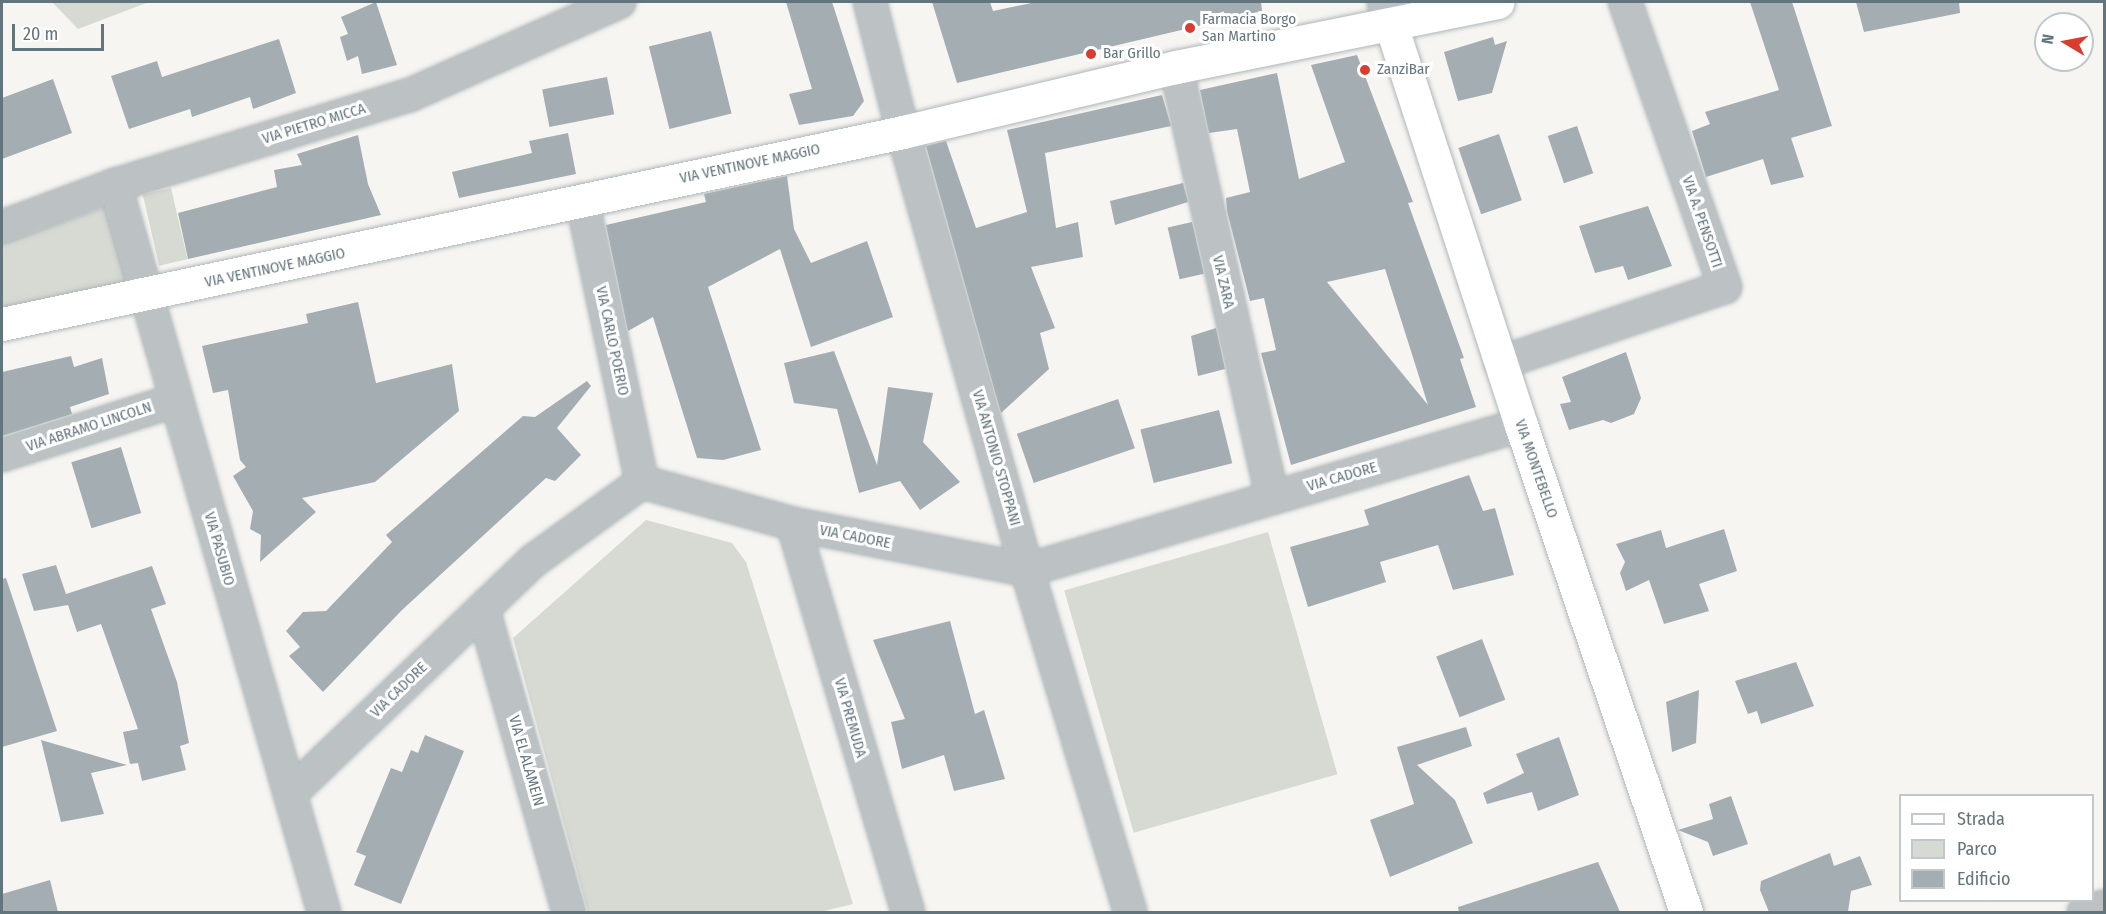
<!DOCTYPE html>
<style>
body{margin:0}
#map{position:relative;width:2106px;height:914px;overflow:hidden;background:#f6f5f2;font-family:"Fira Sans Condensed",sans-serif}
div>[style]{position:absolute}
.green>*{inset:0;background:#d6dad2;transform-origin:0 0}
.building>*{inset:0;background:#a4aeb2;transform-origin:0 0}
.roads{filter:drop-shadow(0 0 2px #afb6b9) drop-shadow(0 0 2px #afb6b9)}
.street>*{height:32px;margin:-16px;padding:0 16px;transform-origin:16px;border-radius:16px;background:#bcc2c4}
.secondary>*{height:33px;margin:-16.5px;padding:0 16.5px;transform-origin:16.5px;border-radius:16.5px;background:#fff}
.dots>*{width:16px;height:16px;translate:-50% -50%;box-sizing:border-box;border:3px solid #fff;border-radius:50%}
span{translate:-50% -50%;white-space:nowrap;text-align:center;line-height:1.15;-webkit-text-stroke:6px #fff;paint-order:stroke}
.poi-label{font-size:15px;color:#62757c}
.left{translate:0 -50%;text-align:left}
.street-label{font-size:15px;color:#62757c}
.frame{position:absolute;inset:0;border:3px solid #62757c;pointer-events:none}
.legend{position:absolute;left:1899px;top:794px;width:195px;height:108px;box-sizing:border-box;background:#fff;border:2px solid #c0c8cb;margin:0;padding:8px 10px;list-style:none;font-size:18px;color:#62757c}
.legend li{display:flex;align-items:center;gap:12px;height:30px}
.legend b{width:30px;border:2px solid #c0c8cb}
.north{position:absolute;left:2034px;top:12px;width:60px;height:60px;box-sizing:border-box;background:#fff;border:2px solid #c0c8cb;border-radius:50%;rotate:280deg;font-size:16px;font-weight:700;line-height:24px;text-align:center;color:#62757c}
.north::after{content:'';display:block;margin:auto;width:21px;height:27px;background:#da3c2e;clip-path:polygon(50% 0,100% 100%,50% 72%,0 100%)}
.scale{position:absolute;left:12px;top:24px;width:92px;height:27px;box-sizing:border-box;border:3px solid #62757c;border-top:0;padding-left:8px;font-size:18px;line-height:21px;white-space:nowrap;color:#62757c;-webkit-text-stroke:4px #fff;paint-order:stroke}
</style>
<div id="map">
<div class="green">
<i style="clip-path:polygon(52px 2px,149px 2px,78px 29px)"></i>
<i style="left:171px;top:188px;width:73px;height:29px;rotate:77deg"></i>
<i style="clip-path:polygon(106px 207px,130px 283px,2px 310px,2px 244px)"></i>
<i style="clip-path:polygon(646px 520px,732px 543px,746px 562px,853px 904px,820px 912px,588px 912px,513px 638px)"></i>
<i style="left:1268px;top:532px;width:252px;height:212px;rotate:74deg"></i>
</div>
<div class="building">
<i style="clip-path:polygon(376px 2px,397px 65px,362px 74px,358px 56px,347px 61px,340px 37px,348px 34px,341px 17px)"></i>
<i style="clip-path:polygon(786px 2px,832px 2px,864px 101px,853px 116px,799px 125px,789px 94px,812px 89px)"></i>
<i style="clip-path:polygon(932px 2px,990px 2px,993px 11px,1036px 2px,1261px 2px,1262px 11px,957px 83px)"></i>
<i style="clip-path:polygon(1750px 2px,1792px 2px,1832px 126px,1791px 138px,1804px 177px,1771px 185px,1763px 159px,1706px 177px,1692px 131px,1710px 124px,1705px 112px,1779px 90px)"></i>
<i style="clip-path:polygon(1856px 2px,1959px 2px,1960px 13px,1864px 32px)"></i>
<i style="left:711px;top:31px;width:85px;height:64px;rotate:76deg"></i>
<i style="clip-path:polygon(1493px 37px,1495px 45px,1507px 41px,1492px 93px,1458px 101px,1444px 52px)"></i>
<i style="clip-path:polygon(279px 39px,296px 93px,253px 109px,250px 97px,192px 117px,190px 109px,129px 129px,111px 76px,157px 61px,162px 77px)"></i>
<i style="clip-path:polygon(evenodd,1357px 55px,1413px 202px,1408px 203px,1464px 358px,1460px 359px,1476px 407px,1291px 465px,1261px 353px,1276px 350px,1264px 298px,1250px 301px,1227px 211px,1226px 198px,1250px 192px,1237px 129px,1209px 133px,1200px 90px,1277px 73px,1299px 179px,1345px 162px,1311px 65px,1357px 55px,1385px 269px,1428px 405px,1327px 282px,1385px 269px)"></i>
<i style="left:607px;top:77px;width:38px;height:66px;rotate:79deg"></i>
<i style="clip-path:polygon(53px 79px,72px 133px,2px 159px,2px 98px)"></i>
<i style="clip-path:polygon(1162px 95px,1171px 126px,1045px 153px,1056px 228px,1078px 222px,1083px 257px,1031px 267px,1055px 328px,1040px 333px,1049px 369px,1001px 413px,926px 146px,946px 141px,976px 228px,1027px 212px,1007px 130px)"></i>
<i style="left:1577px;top:126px;width:50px;height:31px;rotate:71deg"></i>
<i style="clip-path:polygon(568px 133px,576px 174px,459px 198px,452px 172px,532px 153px,529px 141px)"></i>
<i style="left:1499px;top:134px;width:70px;height:43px;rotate:71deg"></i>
<i style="clip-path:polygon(358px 135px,368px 184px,381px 215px,188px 259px,178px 213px,277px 187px,274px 170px,302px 165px,297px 154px)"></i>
<i style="clip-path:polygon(787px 176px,794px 229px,811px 263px,867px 241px,893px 317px,811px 347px,780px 249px,708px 287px,761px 450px,723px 460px,697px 458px,653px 317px,628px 331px,606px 225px,706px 202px,704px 194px)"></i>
<i style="clip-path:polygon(1183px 183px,1188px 202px,1115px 225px,1110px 201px)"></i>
<i style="clip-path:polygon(1648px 206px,1672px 266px,1628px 280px,1623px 266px,1595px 273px,1579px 226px)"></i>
<i style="left:1192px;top:222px;width:53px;height:25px;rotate:77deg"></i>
<i style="clip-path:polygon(358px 302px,376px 383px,452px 364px,459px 411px,375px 482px,302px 498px,316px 512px,260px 562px,261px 535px,250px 529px,253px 511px,233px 476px,246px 467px,240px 460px,228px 390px,213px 393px,202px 346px,308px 323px,306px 314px)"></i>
<i style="clip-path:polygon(1216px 328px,1225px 369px,1198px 376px,1191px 336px)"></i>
<i style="clip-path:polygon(834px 351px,877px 465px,888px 387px,933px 393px,923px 442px,960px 482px,920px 510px,900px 481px,859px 493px,837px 409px,794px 403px,784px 363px)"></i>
<i style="clip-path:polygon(1626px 352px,1641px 398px,1634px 414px,1611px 423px,1603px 420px,1569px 430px,1560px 404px,1571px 402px,1562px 377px)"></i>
<i style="clip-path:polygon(71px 356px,74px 367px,102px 358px,109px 394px,70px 407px,72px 414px,2px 436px,2px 372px)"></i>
<i style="clip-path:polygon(587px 381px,591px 386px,557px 428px,581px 455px,555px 481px,546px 478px,402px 610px,323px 692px,289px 656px,300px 647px,286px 631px,303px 612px,326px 611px,392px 542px,386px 535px,523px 416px,535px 417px)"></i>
<i style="left:1118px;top:399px;width:52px;height:107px;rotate:71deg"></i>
<i style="left:1219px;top:410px;width:55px;height:81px;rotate:76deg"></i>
<i style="left:121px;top:447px;width:69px;height:52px;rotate:73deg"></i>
<i style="clip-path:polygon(1469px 475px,1483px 511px,1495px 508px,1514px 575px,1453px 590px,1438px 545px,1380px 562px,1386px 582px,1308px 607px,1290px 547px,1369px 525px,1364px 510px)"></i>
<i style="clip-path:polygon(1724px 529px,1737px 571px,1699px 584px,1709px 611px,1664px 624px,1649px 580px,1626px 591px,1620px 573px,1625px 562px,1616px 544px,1661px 530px,1666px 548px)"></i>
<i style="clip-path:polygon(56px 565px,66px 594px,152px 566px,166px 604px,151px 609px,177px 682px,189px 743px,180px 746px,186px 770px,142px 781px,138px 763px,130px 764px,123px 732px,138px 729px,101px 624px,77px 632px,68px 605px,34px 611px,22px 574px)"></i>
<i style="clip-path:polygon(6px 578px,57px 731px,2px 747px,2px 579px)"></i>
<i style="clip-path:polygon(950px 621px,975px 714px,984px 710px,1005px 779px,954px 791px,944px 755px,902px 769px,891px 722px,905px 719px,873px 640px)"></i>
<i style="left:1482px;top:639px;width:65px;height:49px;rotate:69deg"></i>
<i style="clip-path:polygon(1796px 662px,1814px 706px,1761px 724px,1757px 711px,1748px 714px,1735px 681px)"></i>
<i style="clip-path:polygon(1699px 690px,1696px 743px,1672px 752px,1666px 702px)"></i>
<i style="clip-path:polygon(1466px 727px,1472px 746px,1417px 765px,1455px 800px,1473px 843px,1390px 877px,1370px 820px,1414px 804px,1397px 747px)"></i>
<i style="clip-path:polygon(425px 735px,464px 751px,401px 904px,354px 885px,366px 856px,356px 852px,391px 768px,402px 772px,411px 750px,418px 753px)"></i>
<i style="clip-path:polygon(1559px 737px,1579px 795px,1538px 811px,1532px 792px,1487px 804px,1483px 793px,1524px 773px,1516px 754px)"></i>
<i style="clip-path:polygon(41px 740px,127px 765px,91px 773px,104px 814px,61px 822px)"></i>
<i style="clip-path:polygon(1731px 796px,1748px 844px,1713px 856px,1708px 842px,1678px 830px,1713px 819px,1709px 804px)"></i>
<i style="clip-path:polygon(1830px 853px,1834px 866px,1860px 856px,1872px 885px,1851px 891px,1848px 912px,1769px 912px,1760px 890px,1761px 881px)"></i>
<i style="clip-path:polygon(1598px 862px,1620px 912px,1459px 912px,1458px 907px)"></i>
<i style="clip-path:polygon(50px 880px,58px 912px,2px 912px,2px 894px)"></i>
</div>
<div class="roads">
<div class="street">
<i style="left:870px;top:2px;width:134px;rotate:75.8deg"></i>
<i style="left:903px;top:132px;width:455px;rotate:74.2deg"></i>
<i style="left:1027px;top:570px;width:357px;rotate:73.2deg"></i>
<i style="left:1384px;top:2px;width:24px;rotate:73deg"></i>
<i style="left:1176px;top:67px;width:441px;rotate:77.4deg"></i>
<i style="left:115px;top:185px;width:756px;rotate:73.96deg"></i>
<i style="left:582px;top:200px;width:288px;rotate:78deg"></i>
<i style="left:2px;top:227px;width:121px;rotate:-20.4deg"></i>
<i style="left:115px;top:185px;width:308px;rotate:-17deg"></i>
<i style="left:410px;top:95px;width:229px;rotate:-24deg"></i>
<i style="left:1500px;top:363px;width:237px;rotate:-18.7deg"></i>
<i style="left:1725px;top:287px;width:302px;rotate:-109.3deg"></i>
<i style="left:2px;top:455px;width:182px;rotate:-17.5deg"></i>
<i style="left:793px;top:524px;width:405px;rotate:73.5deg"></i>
<i style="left:483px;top:609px;width:315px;rotate:74.2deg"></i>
<i style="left:290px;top:794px;width:337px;rotate:-43.8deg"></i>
<i style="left:533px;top:561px;width:135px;rotate:-35.9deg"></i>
<i style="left:642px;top:482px;width:157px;rotate:15.5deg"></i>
<i style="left:793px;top:524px;width:238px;rotate:11.1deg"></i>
<i style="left:1027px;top:570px;width:515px;rotate:-16.36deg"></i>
<i style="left:2084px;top:912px;width:21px;rotate:-14deg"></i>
</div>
<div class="secondary">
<i style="left:1391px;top:25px;width:421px;rotate:72deg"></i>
<i style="left:1521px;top:425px;width:514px;rotate:71.28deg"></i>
<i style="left:2px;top:324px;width:921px;rotate:-12.03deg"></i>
<i style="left:903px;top:132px;width:281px;rotate:-13.4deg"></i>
<i style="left:1176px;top:67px;width:328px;rotate:-11.4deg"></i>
</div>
</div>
<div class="dots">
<i style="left:1190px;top:28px;background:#da3c2e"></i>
<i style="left:1091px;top:54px;background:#da3c2e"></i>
<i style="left:1365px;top:70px;background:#da3c2e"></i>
</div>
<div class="poi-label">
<span class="left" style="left:1202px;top:28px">Farmacia Borgo<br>San Martino</span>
<span class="left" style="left:1103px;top:54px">Bar Grillo</span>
<span class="left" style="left:1377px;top:70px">ZanziBar</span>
</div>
<div class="street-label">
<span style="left:314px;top:124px;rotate:-17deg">VIA PIETRO MICCA</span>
<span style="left:750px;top:164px;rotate:-12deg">VIA VENTINOVE MAGGIO</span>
<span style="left:1702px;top:222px;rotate:71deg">VIA A. PENSOTTI</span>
<span style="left:275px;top:268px;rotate:-12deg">VIA VENTINOVE MAGGIO</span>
<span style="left:1223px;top:282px;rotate:77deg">VIA ZARA</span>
<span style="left:612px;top:341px;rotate:78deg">VIA CARLO POERIO</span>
<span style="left:89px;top:427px;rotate:-18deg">VIA ABRAMO LINCOLN</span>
<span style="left:996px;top:458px;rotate:74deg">VIA ANTONIO STOPPANI</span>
<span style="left:1536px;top:469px;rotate:71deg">VIA MONTEBELLO</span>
<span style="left:1342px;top:477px;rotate:-16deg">VIA CADORE</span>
<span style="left:855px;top:537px;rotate:11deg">VIA CADORE</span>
<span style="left:219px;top:549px;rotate:74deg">VIA PASUBIO</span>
<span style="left:399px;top:690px;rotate:-44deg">VIA CADORE</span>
<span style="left:850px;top:718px;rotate:74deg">VIA PREMUDA</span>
<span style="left:526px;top:761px;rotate:74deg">VIA EL ALAMEIN</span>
</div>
<div class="frame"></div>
<ul class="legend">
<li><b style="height:8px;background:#fff"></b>Strada</li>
<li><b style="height:16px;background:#d6dad2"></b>Parco</li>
<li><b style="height:16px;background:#a4aeb2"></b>Edificio</li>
</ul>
<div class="north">N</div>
<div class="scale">20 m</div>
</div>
